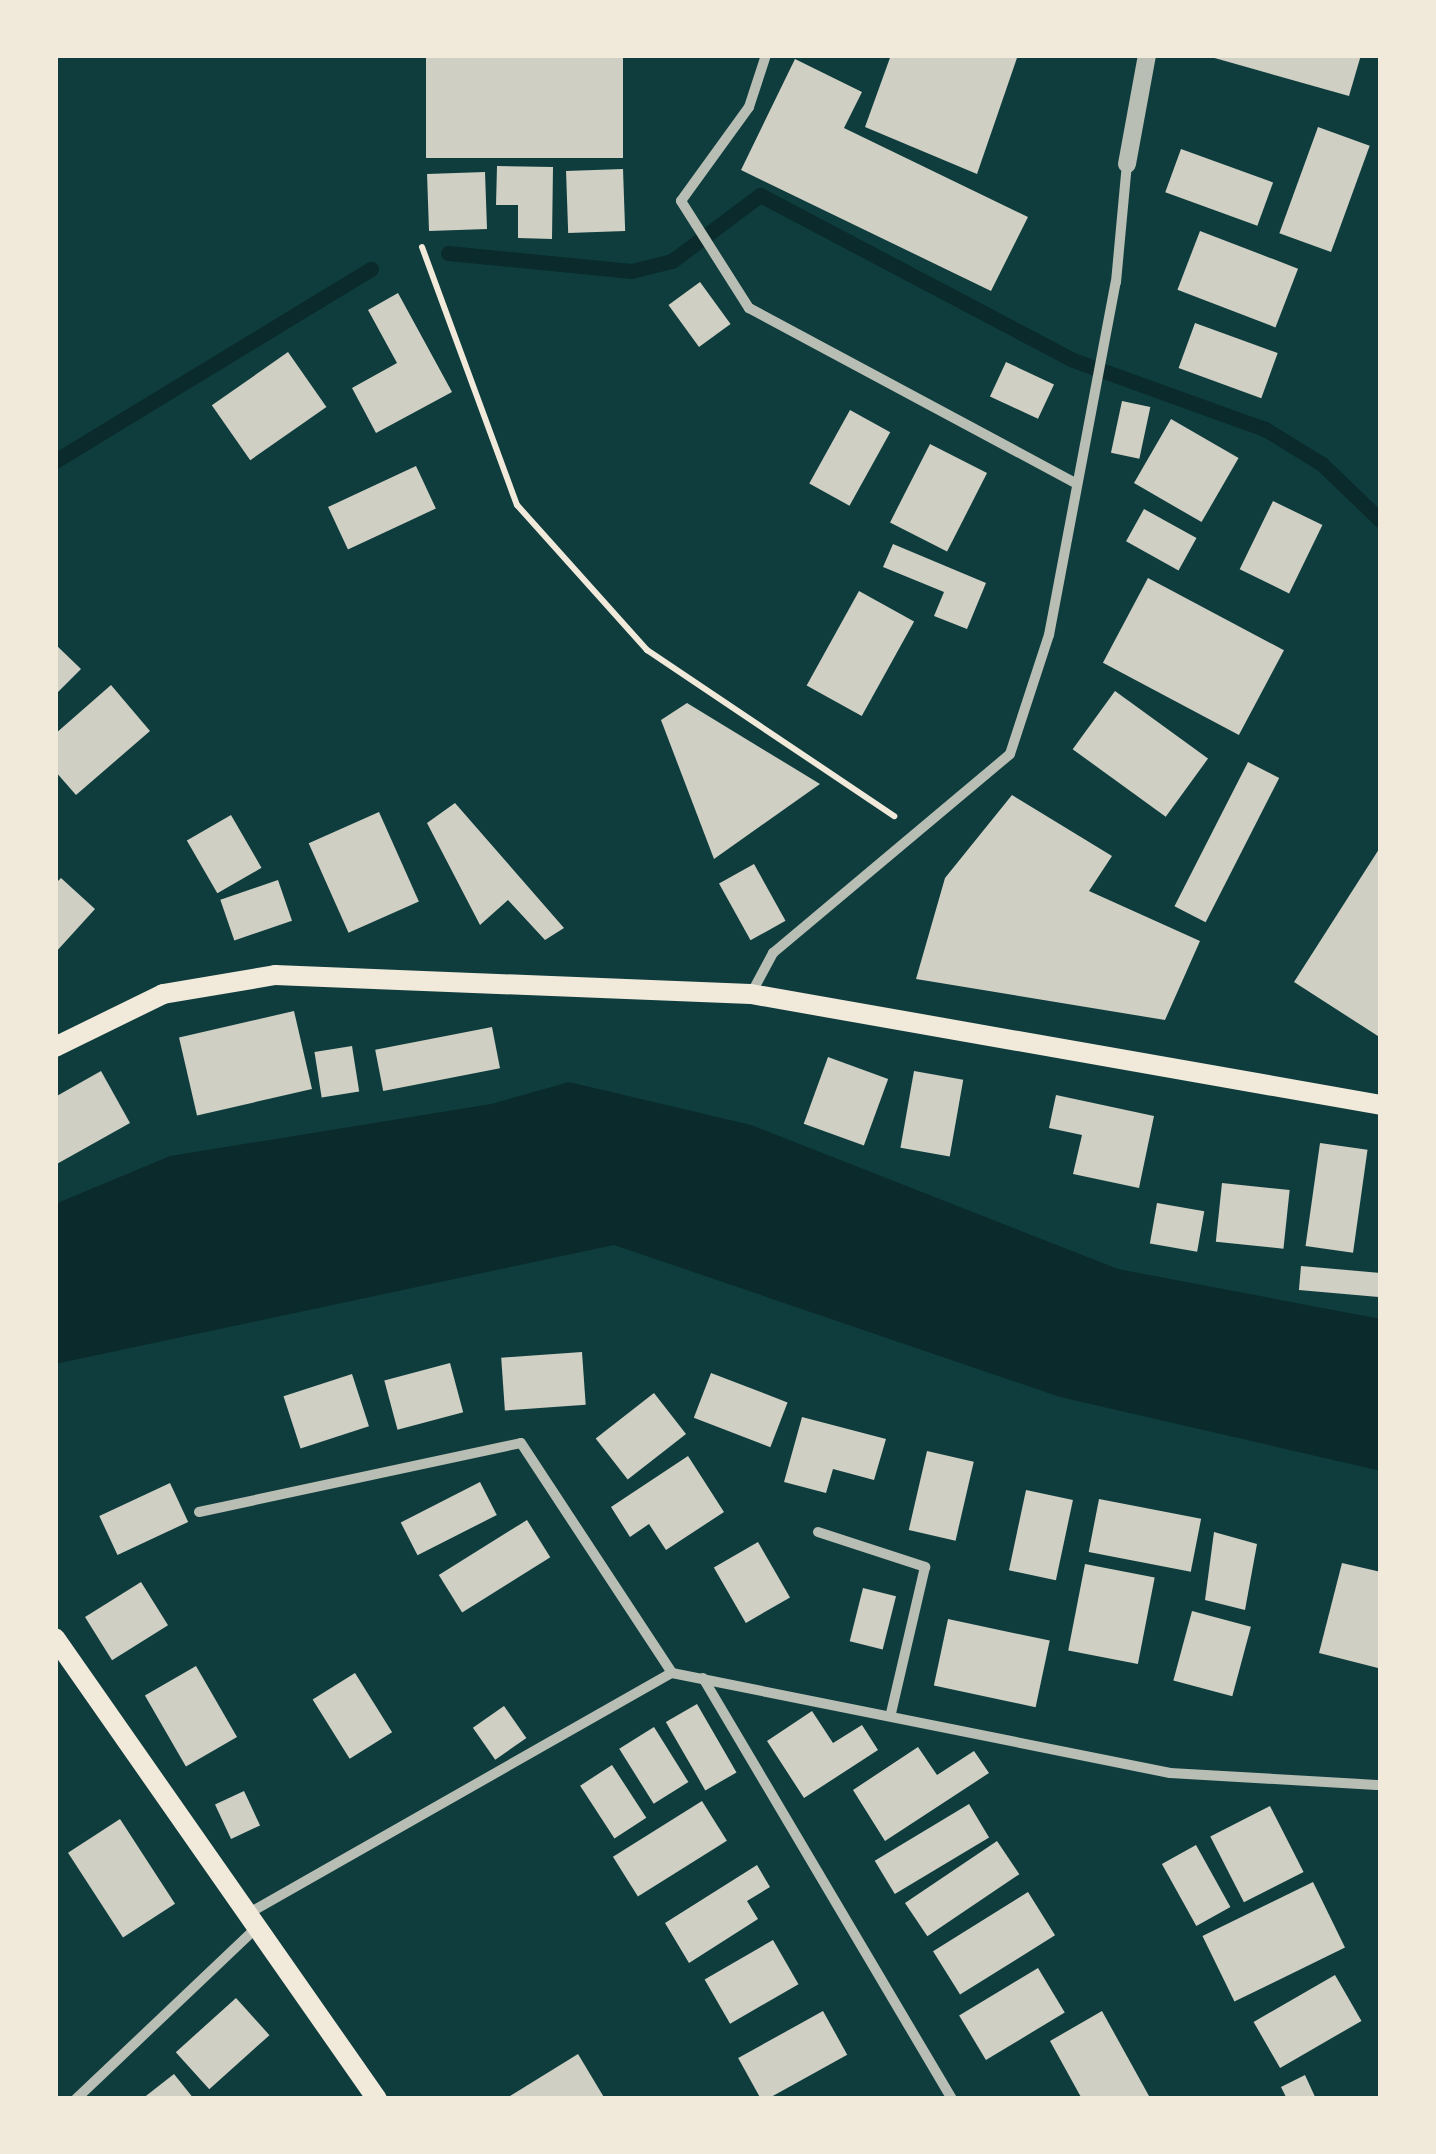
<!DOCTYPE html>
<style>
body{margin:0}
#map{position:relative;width:1436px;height:2154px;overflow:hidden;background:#0f3d3e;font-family:"PT Serif",serif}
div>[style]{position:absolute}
.water>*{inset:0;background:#0a2a2b}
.stream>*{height:15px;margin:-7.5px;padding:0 7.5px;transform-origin:7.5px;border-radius:7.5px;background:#0a2a2b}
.building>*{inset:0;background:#cfcfc3;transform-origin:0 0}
.path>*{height:6px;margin:-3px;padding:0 3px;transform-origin:3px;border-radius:3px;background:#f1e9da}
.minor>*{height:10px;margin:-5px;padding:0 5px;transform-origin:5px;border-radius:5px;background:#b8beb3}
.tertiary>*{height:18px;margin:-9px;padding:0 9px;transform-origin:9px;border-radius:9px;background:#b8beb3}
.secondary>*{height:20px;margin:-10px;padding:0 10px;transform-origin:10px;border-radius:10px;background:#f1e9da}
span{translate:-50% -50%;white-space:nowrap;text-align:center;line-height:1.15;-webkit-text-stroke:10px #f1e9da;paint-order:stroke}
.frame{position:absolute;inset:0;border:58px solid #f1e9da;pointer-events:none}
</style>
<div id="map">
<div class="water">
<i style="clip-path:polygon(569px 1082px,751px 1125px,1118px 1269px,1381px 1319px,1381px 1471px,1060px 1397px,614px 1245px,55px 1364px,55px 1204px,170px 1156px,491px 1104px)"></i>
</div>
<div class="stream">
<i style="left:448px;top:253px;width:184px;rotate:5.6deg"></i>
<i style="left:631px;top:271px;width:42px;rotate:-13.7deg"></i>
<i style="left:672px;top:261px;width:110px;rotate:-36.9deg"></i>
<i style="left:760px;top:195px;width:354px;rotate:27.8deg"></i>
<i style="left:1073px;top:360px;width:204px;rotate:19.8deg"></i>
<i style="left:1265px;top:429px;width:67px;rotate:31.6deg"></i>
<i style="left:1322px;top:464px;width:82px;rotate:44deg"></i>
<i style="left:55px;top:461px;width:370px;rotate:-31.3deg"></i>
</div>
<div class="building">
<i style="left:426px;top:55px;width:197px;height:103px"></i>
<i style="clip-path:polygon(891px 55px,1018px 55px,977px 174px,865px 127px)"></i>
<i style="clip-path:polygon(1204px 55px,1361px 55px,1349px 96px)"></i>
<i style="clip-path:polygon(795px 59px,862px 92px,844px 128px,1028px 217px,991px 291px,741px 170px)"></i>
<i style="left:1318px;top:127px;width:55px;height:113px;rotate:20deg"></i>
<i style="left:1181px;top:149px;width:98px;height:46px;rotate:20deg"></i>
<i style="clip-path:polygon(497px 166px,553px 167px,552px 239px,518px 238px,518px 205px,496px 205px)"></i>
<i style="left:623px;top:169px;width:62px;height:57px;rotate:88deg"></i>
<i style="left:485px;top:172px;width:57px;height:58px;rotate:88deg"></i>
<i style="left:1200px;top:231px;width:105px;height:63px;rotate:21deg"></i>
<i style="left:700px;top:282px;width:52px;height:39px;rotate:54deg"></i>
<i style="clip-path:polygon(398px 293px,452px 392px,376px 433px,352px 388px,397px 363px,368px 310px)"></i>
<i style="left:1195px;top:323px;width:88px;height:48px;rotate:20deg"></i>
<i style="left:288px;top:352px;width:67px;height:93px;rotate:55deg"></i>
<i style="left:1006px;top:362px;width:53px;height:38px;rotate:25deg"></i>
<i style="left:1122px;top:401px;width:29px;height:53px;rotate:12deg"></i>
<i style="left:850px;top:410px;width:46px;height:84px;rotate:29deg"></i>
<i style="left:1171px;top:419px;width:78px;height:74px;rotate:30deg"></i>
<i style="left:930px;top:444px;width:64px;height:88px;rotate:27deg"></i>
<i style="left:416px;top:466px;width:47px;height:97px;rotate:65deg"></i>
<i style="left:1273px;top:501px;width:55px;height:76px;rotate:26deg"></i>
<i style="left:1144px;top:509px;width:60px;height:37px;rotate:29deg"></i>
<i style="clip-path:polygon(893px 544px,986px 583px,967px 629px,934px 616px,944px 592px,883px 567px)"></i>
<i style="left:1148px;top:578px;width:154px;height:96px;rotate:28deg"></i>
<i style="left:859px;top:591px;width:63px;height:108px;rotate:29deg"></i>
<i style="clip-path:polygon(55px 644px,81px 669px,55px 695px)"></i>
<i style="clip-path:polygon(111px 685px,150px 731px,76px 795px,55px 771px,55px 734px)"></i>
<i style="left:1115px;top:691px;width:115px;height:72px;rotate:36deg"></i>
<i style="clip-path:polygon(687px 703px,820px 784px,714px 859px,661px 720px)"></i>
<i style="left:1248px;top:762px;width:35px;height:162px;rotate:27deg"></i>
<i style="clip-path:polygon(1012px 795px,1112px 856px,1089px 891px,1200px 941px,1165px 1020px,916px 979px,945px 878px)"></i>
<i style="clip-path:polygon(455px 803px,564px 928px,545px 940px,508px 900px,480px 925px,427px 823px)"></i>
<i style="left:379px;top:812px;width:98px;height:77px;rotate:66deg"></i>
<i style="left:231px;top:815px;width:61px;height:51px;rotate:60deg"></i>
<i style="clip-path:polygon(1381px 846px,1381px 1038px,1294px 982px)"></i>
<i style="left:754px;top:864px;width:65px;height:40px;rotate:61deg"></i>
<i style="clip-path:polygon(61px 878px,95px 909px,55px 953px,55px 884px)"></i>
<i style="left:278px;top:880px;width:43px;height:61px;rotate:71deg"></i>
<i style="left:294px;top:1011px;width:80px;height:118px;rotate:77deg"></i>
<i style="left:492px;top:1027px;width:42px;height:119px;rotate:79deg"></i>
<i style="left:352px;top:1046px;width:46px;height:38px;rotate:81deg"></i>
<i style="left:828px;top:1057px;width:64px;height:71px;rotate:20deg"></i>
<i style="clip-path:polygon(101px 1071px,130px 1123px,55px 1165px,55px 1097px)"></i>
<i style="left:914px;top:1071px;width:50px;height:78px;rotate:10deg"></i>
<i style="clip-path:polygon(1056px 1095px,1154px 1116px,1139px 1188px,1073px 1174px,1082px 1135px,1049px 1128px)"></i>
<i style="left:1320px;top:1143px;width:48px;height:104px;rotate:8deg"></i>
<i style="left:1222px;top:1183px;width:68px;height:59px;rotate:6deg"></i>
<i style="left:1157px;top:1203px;width:48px;height:41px;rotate:10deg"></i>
<i style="left:1301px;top:1266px;width:80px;height:24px;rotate:5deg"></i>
<i style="left:582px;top:1352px;width:53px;height:81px;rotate:86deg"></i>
<i style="left:450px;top:1363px;width:51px;height:68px;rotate:75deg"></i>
<i style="left:711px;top:1373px;width:82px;height:48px;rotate:21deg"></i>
<i style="left:352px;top:1374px;width:55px;height:72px;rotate:72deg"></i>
<i style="left:654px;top:1393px;width:52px;height:74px;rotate:52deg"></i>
<i style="clip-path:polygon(802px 1417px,886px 1439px,874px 1480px,833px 1469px,826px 1493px,784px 1482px)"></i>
<i style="left:927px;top:1451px;width:48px;height:81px;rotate:13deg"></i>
<i style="clip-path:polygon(688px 1456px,724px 1512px,666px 1550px,649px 1524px,630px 1537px,611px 1507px)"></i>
<i style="left:480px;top:1482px;width:37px;height:89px;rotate:63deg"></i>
<i style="left:170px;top:1483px;width:43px;height:78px;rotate:65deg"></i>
<i style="left:1026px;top:1490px;width:48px;height:82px;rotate:12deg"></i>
<i style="left:1099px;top:1499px;width:104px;height:54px;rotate:11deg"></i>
<i style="left:527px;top:1520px;width:44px;height:104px;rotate:58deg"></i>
<i style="clip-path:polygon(1214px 1532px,1257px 1544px,1245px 1610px,1205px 1600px)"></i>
<i style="left:758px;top:1542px;width:64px;height:51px;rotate:60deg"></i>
<i style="clip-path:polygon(1342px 1563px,1381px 1572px,1378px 1668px,1319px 1653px)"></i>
<i style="left:1085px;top:1564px;width:71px;height:88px;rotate:11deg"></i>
<i style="left:141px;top:1582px;width:51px;height:66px;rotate:58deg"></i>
<i style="left:863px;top:1588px;width:34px;height:55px;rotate:14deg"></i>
<i style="left:1192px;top:1611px;width:61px;height:72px;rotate:15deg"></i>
<i style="left:948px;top:1619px;width:104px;height:68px;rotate:12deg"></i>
<i style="left:196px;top:1666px;width:82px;height:59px;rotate:60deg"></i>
<i style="left:355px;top:1673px;width:70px;height:50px;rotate:58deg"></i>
<i style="left:697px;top:1704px;width:79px;height:36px;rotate:60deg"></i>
<i style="left:504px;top:1706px;width:39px;height:38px;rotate:55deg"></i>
<i style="clip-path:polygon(812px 1711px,833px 1743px,862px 1725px,878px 1750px,804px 1798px,767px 1741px)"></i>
<i style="left:654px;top:1727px;width:65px;height:41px;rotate:58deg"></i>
<i style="clip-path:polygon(918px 1747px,937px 1775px,974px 1751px,989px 1773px,885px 1841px,853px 1790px)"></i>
<i style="left:612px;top:1765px;width:63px;height:38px;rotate:57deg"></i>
<i style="left:244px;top:1791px;width:38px;height:32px;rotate:65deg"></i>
<i style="left:702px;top:1801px;width:47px;height:105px;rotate:58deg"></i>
<i style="left:969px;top:1804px;width:39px;height:110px;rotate:59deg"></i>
<i style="left:1270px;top:1806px;width:74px;height:67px;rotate:63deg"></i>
<i style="left:120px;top:1819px;width:101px;height:62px;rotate:57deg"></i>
<i style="left:997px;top:1841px;width:40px;height:111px;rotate:56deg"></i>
<i style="left:1196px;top:1845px;width:71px;height:39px;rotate:61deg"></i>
<i style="clip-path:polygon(757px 1865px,770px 1887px,747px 1901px,758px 1919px,689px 1963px,665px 1923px)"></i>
<i style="left:1313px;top:1882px;width:73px;height:123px;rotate:64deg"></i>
<i style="left:1028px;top:1892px;width:51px;height:112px;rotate:58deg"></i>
<i style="left:773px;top:1940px;width:51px;height:79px;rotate:60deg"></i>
<i style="left:1038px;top:1968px;width:52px;height:92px;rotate:59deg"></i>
<i style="left:1335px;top:1975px;width:53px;height:94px;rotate:60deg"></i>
<i style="left:236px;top:1998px;width:50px;height:81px;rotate:48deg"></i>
<i style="left:823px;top:2011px;width:50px;height:97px;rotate:61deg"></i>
<i style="clip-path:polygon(1102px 2011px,1149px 2096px,1143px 2099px,1082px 2099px,1050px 2041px)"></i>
<i style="clip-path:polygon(578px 2054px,605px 2099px,505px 2099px)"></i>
<i style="clip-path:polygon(174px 2074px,194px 2099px,142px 2099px)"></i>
<i style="clip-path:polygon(1305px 2075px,1316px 2099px,1287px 2099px,1281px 2087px)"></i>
</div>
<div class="path">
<i style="left:422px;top:247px;width:275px;rotate:69.8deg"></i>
<i style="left:517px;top:505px;width:195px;rotate:48.1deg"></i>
<i style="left:647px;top:650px;width:298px;rotate:33.9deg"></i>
</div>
<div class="minor">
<i style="left:766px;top:55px;width:55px;rotate:108.1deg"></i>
<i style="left:749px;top:107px;width:116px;rotate:125.9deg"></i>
<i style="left:681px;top:201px;width:127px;rotate:57.6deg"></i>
<i style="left:749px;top:308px;width:371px;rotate:28.2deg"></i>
<i style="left:751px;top:994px;width:47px;rotate:-61.8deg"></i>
<i style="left:773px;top:953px;width:309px;rotate:-40deg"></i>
<i style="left:1010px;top:754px;width:125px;rotate:-71.9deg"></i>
<i style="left:1049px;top:635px;width:359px;rotate:-79.3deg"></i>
<i style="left:1116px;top:282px;width:119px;rotate:-84.7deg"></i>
<i style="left:199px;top:1512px;width:329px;rotate:-12.1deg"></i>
<i style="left:521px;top:1443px;width:275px;rotate:56.7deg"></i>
<i style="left:818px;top:1532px;width:113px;rotate:18.1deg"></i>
<i style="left:925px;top:1567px;width:150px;rotate:103.1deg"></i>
<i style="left:703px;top:1678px;width:489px;rotate:59.4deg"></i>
<i style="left:249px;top:1913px;width:486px;rotate:-29.6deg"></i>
<i style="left:672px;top:1673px;width:508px;rotate:11.35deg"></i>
<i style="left:1170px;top:1773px;width:211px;rotate:3.3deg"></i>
<i style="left:76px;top:2099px;width:250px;rotate:-43.5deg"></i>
</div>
<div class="tertiary">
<i style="left:1127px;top:164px;width:111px;rotate:-79.6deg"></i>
</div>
<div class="secondary">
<i style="left:55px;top:1047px;width:120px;rotate:-26.1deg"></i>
<i style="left:163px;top:994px;width:114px;rotate:-9.6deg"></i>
<i style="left:275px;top:975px;width:476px;rotate:2.3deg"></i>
<i style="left:751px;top:994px;width:640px;rotate:9.99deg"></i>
<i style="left:55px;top:1638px;width:562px;rotate:55.07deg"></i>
</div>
<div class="frame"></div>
</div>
